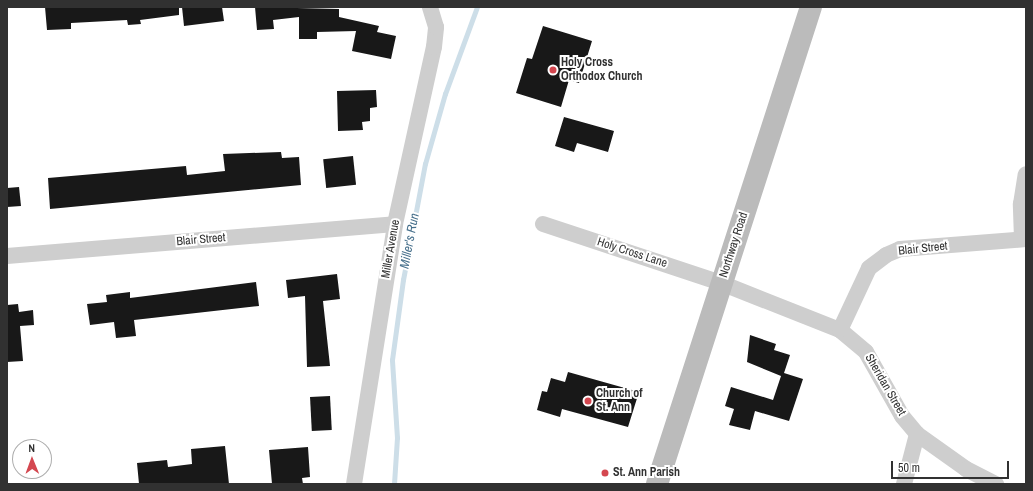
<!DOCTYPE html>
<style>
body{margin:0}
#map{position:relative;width:1033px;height:491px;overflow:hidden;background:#fff;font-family:"Archivo Narrow",sans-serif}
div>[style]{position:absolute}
.stream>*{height:4.5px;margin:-2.25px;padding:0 2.25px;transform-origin:2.25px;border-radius:2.25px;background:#cddee8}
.building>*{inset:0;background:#181818;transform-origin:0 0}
.street>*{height:16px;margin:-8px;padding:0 8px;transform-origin:8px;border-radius:8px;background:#cecece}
.secondary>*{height:22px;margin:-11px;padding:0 11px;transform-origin:11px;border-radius:11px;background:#bbb}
.dots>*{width:11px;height:11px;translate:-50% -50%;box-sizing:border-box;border:2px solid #fff;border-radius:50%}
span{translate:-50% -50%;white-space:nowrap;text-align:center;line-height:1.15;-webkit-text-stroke:4px #fff;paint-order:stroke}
.poi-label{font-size:12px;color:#313131;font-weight:700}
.left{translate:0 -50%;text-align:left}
.street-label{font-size:12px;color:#313131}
.water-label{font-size:13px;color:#47708c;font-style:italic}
.frame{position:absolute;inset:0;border:8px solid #313131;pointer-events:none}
.north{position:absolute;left:12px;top:439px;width:40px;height:40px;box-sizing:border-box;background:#fff;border:1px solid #adadad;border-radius:50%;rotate:359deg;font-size:11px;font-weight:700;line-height:16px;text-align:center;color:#313131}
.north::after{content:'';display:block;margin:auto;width:14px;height:18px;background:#d44750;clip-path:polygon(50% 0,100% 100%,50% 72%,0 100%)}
.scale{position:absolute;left:891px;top:461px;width:118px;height:18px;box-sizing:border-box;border:2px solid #313131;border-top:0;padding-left:5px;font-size:12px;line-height:14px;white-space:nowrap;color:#313131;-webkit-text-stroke:3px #fff;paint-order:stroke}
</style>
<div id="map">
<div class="stream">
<i style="left:394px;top:484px;width:46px;rotate:-86.3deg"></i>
<i style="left:397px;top:438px;width:78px;rotate:-93.7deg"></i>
<i style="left:392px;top:360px;width:81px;rotate:-82.2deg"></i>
<i style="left:403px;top:280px;width:118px;rotate:-79.3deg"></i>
<i style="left:425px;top:164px;width:73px;rotate:-74.1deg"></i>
<i style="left:445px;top:94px;width:93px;rotate:-69.8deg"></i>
</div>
<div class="building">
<i style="clip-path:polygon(45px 7px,179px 7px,179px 15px,140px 20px,141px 24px,128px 25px,127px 20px,71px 23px,71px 29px,47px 30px)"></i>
<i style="clip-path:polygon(182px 7px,222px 7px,224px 21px,184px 26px)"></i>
<i style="clip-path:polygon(255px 7px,339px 9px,339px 17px,379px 26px,377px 32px,396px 36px,391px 59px,352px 51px,356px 31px,317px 32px,317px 39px,299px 39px,299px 17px,273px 20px,274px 29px,257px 30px)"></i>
<i style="clip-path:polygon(543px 26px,592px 41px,579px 83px,569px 80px,561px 107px,516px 93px,527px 58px,532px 59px)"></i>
<i style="clip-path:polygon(376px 90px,377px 107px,370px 108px,370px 121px,362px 122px,363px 130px,338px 131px,337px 91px)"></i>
<i style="clip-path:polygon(564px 117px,614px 131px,608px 152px,577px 143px,574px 152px,555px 146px)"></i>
<i style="clip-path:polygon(281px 152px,282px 158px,299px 157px,301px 185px,50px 209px,48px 178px,186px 166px,187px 175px,225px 171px,223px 154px)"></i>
<i style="left:353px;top:156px;width:29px;height:30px;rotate:84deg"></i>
<i style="clip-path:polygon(19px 187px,21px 206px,7px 207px,7px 188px)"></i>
<i style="clip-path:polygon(337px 274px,340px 299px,323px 301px,330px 366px,307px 367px,305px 296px,288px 298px,286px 280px)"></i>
<i style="clip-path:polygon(256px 282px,259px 306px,134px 320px,136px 336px,116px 338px,114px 322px,90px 325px,87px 304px,107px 302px,106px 295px,130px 292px,130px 298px)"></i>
<i style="clip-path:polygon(18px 304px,19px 312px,33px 310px,34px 325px,20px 326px,23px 361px,7px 362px,7px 305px)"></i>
<i style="clip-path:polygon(750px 335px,776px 344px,774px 350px,790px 355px,784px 373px,803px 379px,789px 421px,755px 411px,750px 430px,729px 425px,734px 409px,725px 406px,731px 387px,773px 400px,781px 376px,747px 362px)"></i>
<i style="clip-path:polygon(568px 372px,639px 392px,628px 427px,562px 409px,560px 417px,537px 410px,542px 391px,547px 392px,551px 378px,565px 382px)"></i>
<i style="left:330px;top:396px;width:34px;height:20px;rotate:87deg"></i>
<i style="clip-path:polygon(225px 446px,229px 484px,139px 484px,137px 463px,167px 460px,168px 467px,192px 464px,191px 449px)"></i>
<i style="clip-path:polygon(308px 447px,310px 477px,302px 478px,303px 484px,272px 484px,269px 450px)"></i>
</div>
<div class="street">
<i style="left:543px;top:224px;width:188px;rotate:18.3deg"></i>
<i style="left:721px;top:283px;width:128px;rotate:21.6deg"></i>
<i style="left:840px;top:330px;width:34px;rotate:40deg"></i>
<i style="left:866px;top:352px;width:73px;rotate:60.6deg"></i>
<i style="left:902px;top:416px;width:23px;rotate:50deg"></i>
<i style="left:917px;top:434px;width:60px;rotate:35.5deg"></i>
<i style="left:966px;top:469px;width:34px;rotate:27deg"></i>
<i style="left:1022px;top:239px;width:35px;rotate:-92deg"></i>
<i style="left:1021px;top:204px;width:30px;rotate:-81deg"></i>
<i style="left:7px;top:256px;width:389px;rotate:-4.7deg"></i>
<i style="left:840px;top:330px;width:68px;rotate:-64.9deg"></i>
<i style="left:869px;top:268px;width:21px;rotate:-37deg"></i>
<i style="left:886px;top:255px;width:15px;rotate:-23deg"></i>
<i style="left:900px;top:249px;width:126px;rotate:-4.5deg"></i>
<i style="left:354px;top:484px;width:263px;rotate:-81deg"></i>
<i style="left:395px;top:224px;width:181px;rotate:-77.6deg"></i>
<i style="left:434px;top:47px;width:20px;rotate:-84deg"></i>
<i style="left:436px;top:27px;width:21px;rotate:-107deg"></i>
<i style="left:904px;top:484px;width:52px;rotate:-75.4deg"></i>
</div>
<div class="secondary">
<i style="left:657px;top:484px;width:501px;rotate:-72.11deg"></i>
</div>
<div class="dots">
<i style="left:553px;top:70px;background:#d44750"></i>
<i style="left:588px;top:401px;background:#d44750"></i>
<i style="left:605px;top:473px;background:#d44750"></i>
</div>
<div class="poi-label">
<span class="left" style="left:561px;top:70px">Holy Cross<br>Orthodox Church</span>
<span class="left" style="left:596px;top:401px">Church of<br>St. Ann</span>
<span class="left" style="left:613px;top:473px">St. Ann Parish</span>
</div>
<div class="street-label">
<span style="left:201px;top:240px;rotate:-5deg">Blair Street</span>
<span style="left:734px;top:245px;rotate:-72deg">Northway Road</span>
<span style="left:391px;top:249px;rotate:-80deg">Miller Avenue</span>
<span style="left:923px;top:249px;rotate:-6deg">Blair Street</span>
<span style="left:632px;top:253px;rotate:18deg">Holy Cross Lane</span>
<span style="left:885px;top:385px;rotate:60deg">Sheridan Street</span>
</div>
<div class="water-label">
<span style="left:410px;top:241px;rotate:-79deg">Miller's Run</span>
</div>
<div class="frame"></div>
<div class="north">N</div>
<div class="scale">50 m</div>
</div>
